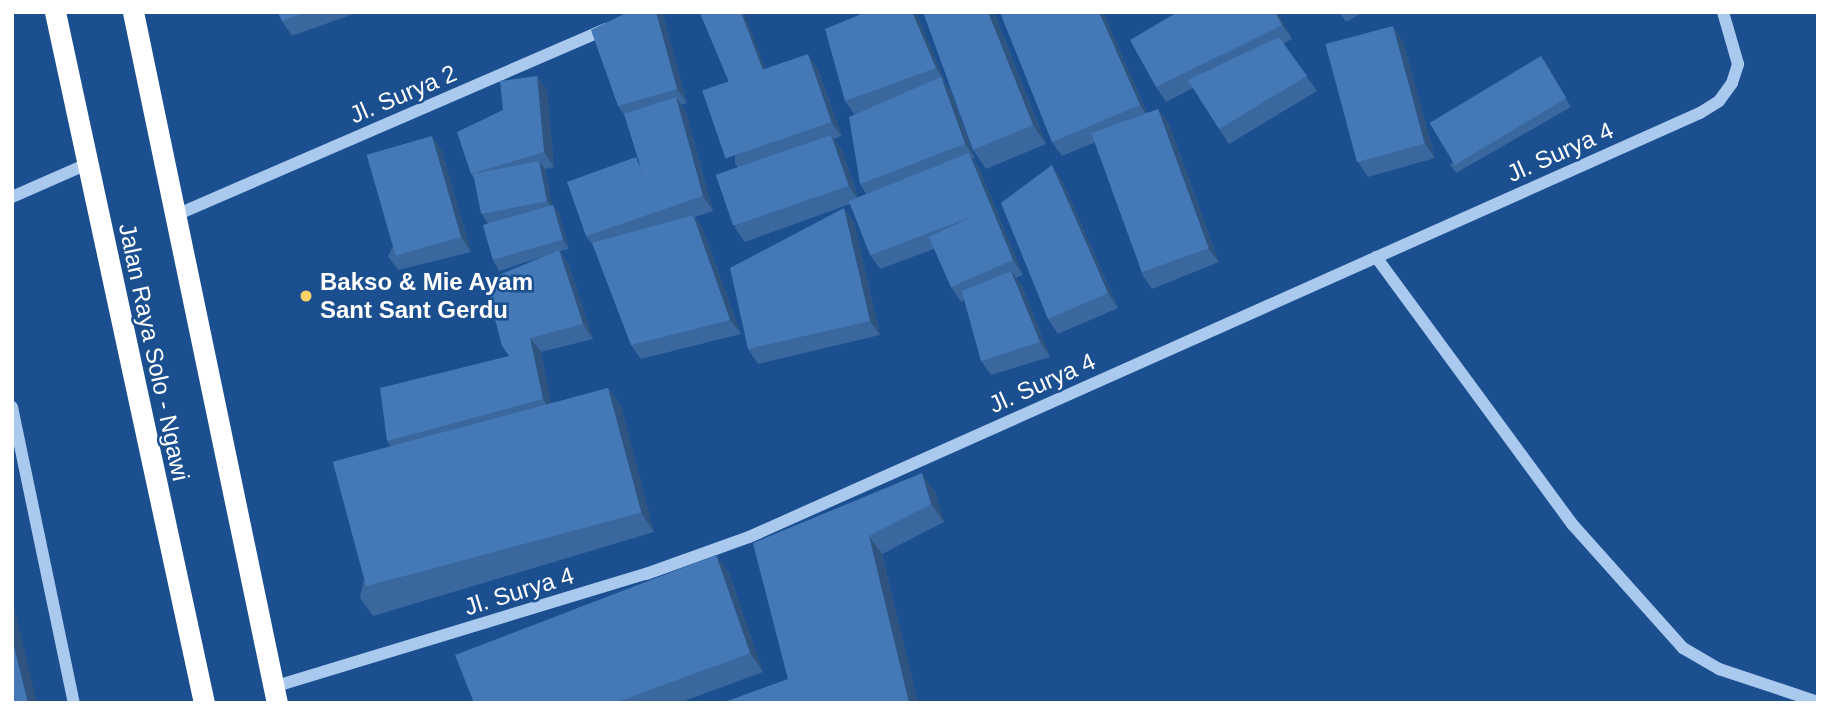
<!DOCTYPE html>
<style>
body{margin:0}
#map{position:relative;width:1830px;height:715px;overflow:hidden;background:#1b4f8f;font-family:Arial,sans-serif}
div>[style]{position:absolute}
[style*='--x']{left:calc(var(--x)*1px);top:calc(var(--y)*1px);width:calc(var(--w)*1px);rotate:calc(var(--a)*1deg)}
.minor>*{height:12px;margin:-6px;padding:0 6px;transform-origin:6px;border-radius:6px;background:#a9c9ee}
.highway>*{height:21px;margin:-10.5px;padding:0 10.5px;transform-origin:10.5px;border-radius:10.5px;background:#fff}
.wall>*{inset:0;background:#3a679d}
.shaded-wall>*{inset:0;background:#305480}
.building>*{inset:0;background:#4478b7;transform-origin:0 0}
.dots>*{width:19px;height:19px;translate:-50% -50%;box-sizing:border-box;border:4px solid #1b4f8f;border-radius:50%}
span{translate:-50% -50%;white-space:nowrap;text-align:center;line-height:1.15;-webkit-text-stroke:5px #1b4f8f;paint-order:stroke}
.street-label{font-size:24px;color:#fff}
.poi-label{font-size:24px;color:#fff;font-weight:700}
.left{translate:0 -50%;text-align:left}
.frame{position:absolute;inset:0;border:14px solid #fff;pointer-events:none}
</style>
<div id="map">
<div class="minor">
<div style="--x:12;--y:197;--w:82;--a:-23.7"></div>
<div style="--x:176;--y:215;--w:469;--a:-23.4"></div>
<div style="--x:1376;--y:257;--w:333;--a:53.7"></div>
<div style="--x:1573;--y:525;--w:165;--a:48.2"></div>
<div style="--x:1683;--y:648;--w:42;--a:30.3"></div>
<div style="--x:1719;--y:669;--w:104;--a:18.4"></div>
<div style="--x:12;--y:407;--w:302;--a:78.2"></div>
<div style="--x:273;--y:687;--w:390;--a:-16.9"></div>
<div style="--x:646;--y:574;--w:109;--a:-19.8"></div>
<div style="--x:749;--y:537;--w:1041;--a:-24.03"></div>
<div style="--x:1700;--y:113;--w:22;--a:-32"></div>
<div style="--x:1719;--y:101;--w:22;--a:-54"></div>
<div style="--x:1732;--y:83;--w:20;--a:-72"></div>
<div style="--x:1738;--y:64;--w:54;--a:-106.1"></div>
</div>
<div class="highway">
<div style="--x:55;--y:12;--w:707;--a:77.83"></div>
<div style="--x:133;--y:12;--w:706;--a:78.23"></div>
</div>
<div class="wall">
<div style="clip-path:polygon(278px 12px,359px 12px,292px 36px,282px 21px)"></div>
<div style="clip-path:polygon(628px 12px,661px 12px,663px 15px,687px 103px,681px 105px,686px 112px,713px 211px,695px 217px,703px 230px,741px 334px,641px 359px,631px 345px,594px 247px,586px 236px,640px 163px,625px 116px,618px 106px)"></div>
<div style="clip-path:polygon(916px 12px,945px 83px,951px 92px,975px 158px,973px 159px,979px 168px,1023px 275px,1016px 278px,1022px 286px,1050px 357px,991px 375px,981px 361px,964px 300px,961px 302px,951px 287px,934px 249px,880px 269px,870px 255px,850px 204px,745px 242px,735px 228px,738px 168px,735px 163px,734px 88px,729px 82px,700px 13px,767px 73px,818px 69px,842px 136px,834px 139px,842px 150px,858px 197px,866px 194px,860px 184px,855px 115px,845px 101px)"></div>
<div style="clip-path:polygon(994px 12px,1046px 144px,986px 169px,973px 150px)"></div>
<div style="clip-path:polygon(1000px 12px,1103px 12px,1148px 115px,1158px 109px,1169px 124px,1219px 262px,1152px 289px,1142px 274px,1101px 140px,1062px 156px,1052px 142px)"></div>
<div style="clip-path:polygon(1176px 12px,1277px 12px,1292px 39px,1283px 44px,1317px 91px,1229px 144px,1193px 88px,1166px 102px,1156px 87px)"></div>
<div style="clip-path:polygon(1339px 12px,1364px 12px,1346px 22px)"></div>
<div style="clip-path:polygon(1403px 41px,1435px 158px,1368px 177px,1358px 162px)"></div>
<div style="clip-path:polygon(1541px 56px,1571px 107px,1456px 173px,1450px 165px)"></div>
<div style="clip-path:polygon(537px 76px,547px 90px,554px 167px,545px 169px,552px 205px,559px 213px,569px 249px,560px 251px,569px 265px,593px 339px,541px 352px,551px 404px,608px 388px,621px 406px,654px 532px,373px 616px,360px 598px,392px 448px,387px 441px,509px 356px,545px 256px,499px 271px,494px 262px,487px 222px,483px 216px,475px 180px,471px 174px,503px 110px)"></div>
<div style="clip-path:polygon(442px 151px,471px 252px,398px 270px,388px 256px)"></div>
<div style="clip-path:polygon(1062px 180px,1118px 308px,1058px 334px,1048px 319px)"></div>
<div style="clip-path:polygon(854px 222px,880px 335px,758px 364px,748px 349px)"></div>
<div style="clip-path:polygon(935px 492px,944px 522px,882px 554px,918px 703px,722px 703px,788px 679px,753px 543px)"></div>
<div style="clip-path:polygon(716px 555px,729px 573px,763px 672px,679px 703px,474px 703px)"></div>
</div>
<div class="shaded-wall">
<div style="clip-path:polygon(656px 12px,661px 12px,663px 15px,687px 103px,677px 89px)"></div>
<div style="clip-path:polygon(741px 12px,744px 12px,770px 81px,764px 73px)"></div>
<div style="clip-path:polygon(912px 12px,916px 12px,946px 83px,936px 68px)"></div>
<div style="clip-path:polygon(988px 12px,994px 12px,1046px 144px,1033px 125px)"></div>
<div style="clip-path:polygon(1099px 12px,1103px 12px,1150px 120px,1140px 105px)"></div>
<div style="clip-path:polygon(1275px 12px,1277px 12px,1292px 39px,1282px 25px)"></div>
<div style="clip-path:polygon(1393px 26px,1403px 41px,1435px 158px,1425px 144px)"></div>
<div style="clip-path:polygon(808px 54px,818px 69px,842px 136px,831px 122px)"></div>
<div style="clip-path:polygon(1541px 56px,1547px 64px,1571px 107px,1566px 98px)"></div>
<div style="clip-path:polygon(537px 76px,547px 90px,554px 167px,544px 152px)"></div>
<div style="clip-path:polygon(941px 77px,951px 92px,975px 158px,965px 144px)"></div>
<div style="clip-path:polygon(676px 97px,686px 112px,713px 211px,703px 196px)"></div>
<div style="clip-path:polygon(1158px 109px,1169px 124px,1219px 262px,1208px 248px)"></div>
<div style="clip-path:polygon(831px 135px,842px 150px,859px 201px,849px 186px)"></div>
<div style="clip-path:polygon(432px 136px,442px 151px,471px 252px,461px 237px)"></div>
<div style="clip-path:polygon(969px 153px,979px 168px,1023px 275px,1013px 260px)"></div>
<div style="clip-path:polygon(539px 161px,545px 169px,553px 209px,547px 201px)"></div>
<div style="clip-path:polygon(1052px 165px,1062px 180px,1118px 308px,1108px 293px)"></div>
<div style="clip-path:polygon(553px 205px,559px 213px,569px 249px,563px 240px)"></div>
<div style="clip-path:polygon(844px 208px,854px 222px,880px 335px,870px 321px)"></div>
<div style="clip-path:polygon(693px 215px,703px 230px,741px 334px,730px 320px)"></div>
<div style="clip-path:polygon(559px 250px,569px 265px,593px 339px,583px 324px)"></div>
<div style="clip-path:polygon(1011px 271px,1022px 286px,1050px 357px,1040px 342px)"></div>
<div style="clip-path:polygon(530px 338px,541px 352px,553px 414px,543px 399px)"></div>
<div style="clip-path:polygon(608px 388px,621px 406px,654px 532px,641px 513px)"></div>
<div style="clip-path:polygon(922px 473px,935px 492px,944px 522px,931px 504px)"></div>
<div style="clip-path:polygon(869px 536px,882px 554px,918px 703px,909px 703px)"></div>
<div style="clip-path:polygon(716px 555px,729px 573px,763px 672px,750px 653px)"></div>
<div style="clip-path:polygon(12px 598px,37px 703px,28px 703px,12px 638px)"></div>
</div>
<div class="building">
<div style="clip-path:polygon(278px 12px,307px 12px,282px 21px)"></div>
<div style="clip-path:polygon(628px 12px,656px 12px,677px 89px,618px 106px,591px 30px)"></div>
<div style="clip-path:polygon(700px 12px,741px 12px,764px 73px,729px 82px,700px 13px)"></div>
<div style="clip-path:polygon(866px 12px,912px 12px,936px 68px,845px 101px,825px 29px)"></div>
<div style="clip-path:polygon(923px 12px,988px 12px,1033px 125px,973px 150px)"></div>
<div style="clip-path:polygon(1000px 12px,1099px 12px,1140px 105px,1052px 142px)"></div>
<div style="clip-path:polygon(1176px 12px,1275px 12px,1282px 25px,1156px 87px,1130px 40px,1176px 13px)"></div>
<div style="left:1393px;top:26px;width:122px;height:70px;rotate:75deg"></div>
<div style="clip-path:polygon(1279px 37px,1307px 76px,1219px 129px,1188px 80px)"></div>
<div style="left:808px;top:54px;width:72px;height:112px;rotate:71deg"></div>
<div style="left:1541px;top:56px;width:49px;height:130px;rotate:59deg"></div>
<div style="clip-path:polygon(537px 76px,544px 152px,471px 174px,457px 132px,503px 110px,500px 81px)"></div>
<div style="clip-path:polygon(941px 77px,965px 144px,860px 184px,849px 117px)"></div>
<div style="clip-path:polygon(676px 97px,703px 196px,586px 236px,567px 182px,636px 157px,644px 178px,624px 114px)"></div>
<div style="left:1158px;top:109px;width:148px;height:71px;rotate:70deg"></div>
<div style="left:831px;top:135px;width:54px;height:122px;rotate:71deg"></div>
<div style="left:432px;top:136px;width:105px;height:68px;rotate:74deg"></div>
<div style="clip-path:polygon(969px 153px,1013px 260px,951px 287px,929px 237px,971px 217px,870px 255px,849px 201px)"></div>
<div style="left:539px;top:161px;width:41px;height:67px;rotate:79deg"></div>
<div style="clip-path:polygon(1052px 165px,1108px 293px,1048px 319px,1001px 203px)"></div>
<div style="left:553px;top:205px;width:36px;height:73px;rotate:74deg"></div>
<div style="clip-path:polygon(844px 208px,870px 321px,748px 349px,730px 268px)"></div>
<div style="clip-path:polygon(693px 215px,730px 320px,631px 345px,592px 243px)"></div>
<div style="clip-path:polygon(559px 250px,583px 324px,530px 338px,543px 399px,387px 441px,380px 388px,509px 356px,502px 346px,485px 281px)"></div>
<div style="clip-path:polygon(1011px 271px,1040px 342px,981px 361px,962px 291px)"></div>
<div style="left:608px;top:388px;width:129px;height:285px;rotate:75deg"></div>
<div style="clip-path:polygon(922px 473px,931px 504px,869px 536px,909px 703px,722px 703px,788px 679px,753px 543px)"></div>
<div style="clip-path:polygon(716px 555px,750px 653px,615px 703px,474px 703px,455px 655px)"></div>
<div style="clip-path:polygon(12px 638px,28px 703px,12px 703px)"></div>
</div>
<div class="dots">
<div style="left:306px;top:296px;background:#ffd166"></div>
</div>
<div class="street-label">
<span style="left:403px;top:94px;rotate:-23deg">Jl. Surya 2</span>
<span style="left:1560px;top:152px;rotate:-24deg">Jl. Surya 4</span>
<span style="left:154px;top:352px;rotate:78deg">Jalan Raya Solo - Ngawi</span>
<span style="left:1042px;top:383px;rotate:-24deg">Jl. Surya 4</span>
<span style="left:519px;top:591px;rotate:-17deg">Jl. Surya 4</span>
</div>
<div class="poi-label">
<span class="left" style="left:320px;top:296px">Bakso &amp; Mie Ayam<br>Sant Sant Gerdu</span>
</div>
<div class="frame"></div>
</div>
